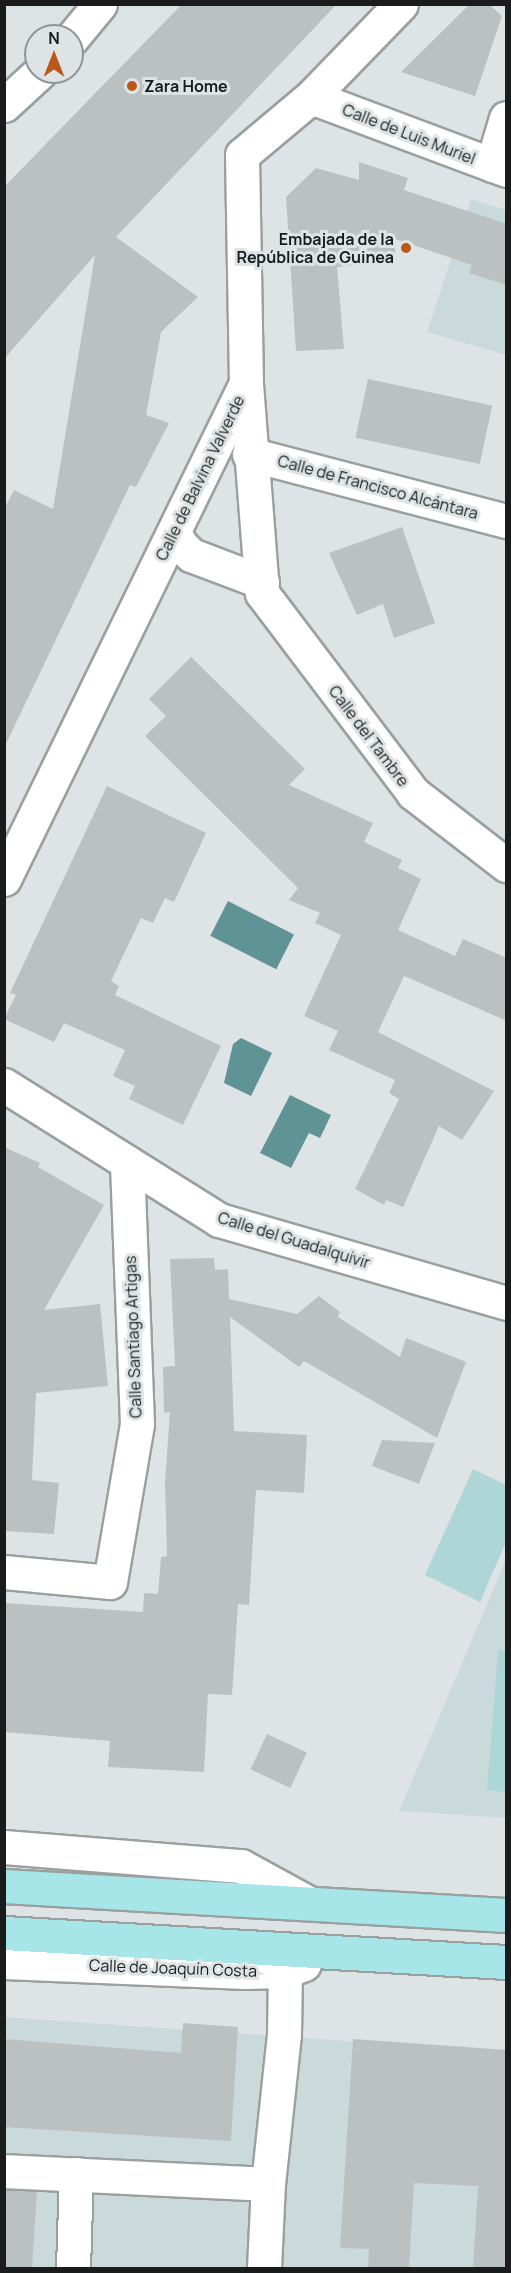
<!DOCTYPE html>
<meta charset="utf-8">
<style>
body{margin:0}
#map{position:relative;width:511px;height:2273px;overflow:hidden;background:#dee4e5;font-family:Manrope,sans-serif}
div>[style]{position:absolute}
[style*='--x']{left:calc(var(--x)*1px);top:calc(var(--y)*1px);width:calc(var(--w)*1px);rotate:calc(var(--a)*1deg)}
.built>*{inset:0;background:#cadada;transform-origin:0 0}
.green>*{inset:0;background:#aed6d7}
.water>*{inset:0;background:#609395;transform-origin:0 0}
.building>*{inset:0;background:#bbc1c1;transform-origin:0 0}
.roads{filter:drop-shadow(2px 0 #9aa0a0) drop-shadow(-2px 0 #9aa0a0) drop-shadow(0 2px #9aa0a0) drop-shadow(0 -2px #9aa0a0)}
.minor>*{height:33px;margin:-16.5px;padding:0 16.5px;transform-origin:16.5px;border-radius:16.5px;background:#fff}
.major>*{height:33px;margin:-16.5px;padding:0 16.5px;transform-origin:16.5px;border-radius:16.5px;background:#a6e6e8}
.dots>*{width:16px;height:16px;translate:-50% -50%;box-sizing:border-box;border:3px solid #dee4e5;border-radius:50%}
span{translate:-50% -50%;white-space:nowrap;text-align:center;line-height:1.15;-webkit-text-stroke:6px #dee4e5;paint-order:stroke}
.poi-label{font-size:16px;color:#1a1c1c;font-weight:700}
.left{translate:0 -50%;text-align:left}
.right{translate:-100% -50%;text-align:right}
.street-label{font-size:16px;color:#1a1c1c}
.frame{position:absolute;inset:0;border:6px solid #1a1c1c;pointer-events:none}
.north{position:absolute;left:24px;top:24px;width:60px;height:60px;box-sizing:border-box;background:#dee4e5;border:2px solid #909495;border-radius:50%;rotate:0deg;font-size:16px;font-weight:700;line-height:24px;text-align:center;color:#1a1c1c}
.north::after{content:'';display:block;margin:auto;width:21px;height:27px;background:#b95818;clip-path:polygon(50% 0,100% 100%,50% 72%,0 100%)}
</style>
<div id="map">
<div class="built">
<div style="clip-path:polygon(471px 199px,506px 210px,506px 355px,427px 332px)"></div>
<div style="clip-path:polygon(506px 1560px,506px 1818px,399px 1811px)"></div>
<div style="left:4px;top:2017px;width:503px;height:251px;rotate:4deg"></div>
</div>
<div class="green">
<div style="clip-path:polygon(473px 1469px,506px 1485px,506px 1542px,480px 1602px,425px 1575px)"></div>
<div style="clip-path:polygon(498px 1650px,506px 1651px,506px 1792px,487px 1790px)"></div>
</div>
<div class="water">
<div style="left:228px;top:901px;width:74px;height:39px;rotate:27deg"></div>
<div style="clip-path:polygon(241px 1038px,272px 1053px,251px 1096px,224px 1083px,233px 1044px)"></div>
<div style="clip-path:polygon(290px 1095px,331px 1115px,320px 1138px,309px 1133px,291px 1168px,260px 1153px)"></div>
</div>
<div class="building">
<div style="clip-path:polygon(182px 4px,337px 4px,116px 237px,198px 297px,161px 332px,146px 415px,169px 423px,136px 487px,130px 485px,4px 748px,4px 509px,14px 490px,53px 509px,95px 255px,4px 359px,4px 187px)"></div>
<div style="clip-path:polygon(470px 4px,489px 4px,502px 16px,475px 96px,401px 72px)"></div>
<div style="clip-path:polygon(359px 162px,408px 178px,404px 190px,507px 224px,507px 285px,469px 273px,472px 265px,395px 239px,395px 261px,337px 267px,344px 349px,296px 351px,286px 197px,316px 168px,359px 180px)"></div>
<div style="left:368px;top:379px;width:127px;height:60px;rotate:12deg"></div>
<div style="clip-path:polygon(402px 527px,435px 623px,394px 638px,383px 604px,357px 615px,329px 553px)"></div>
<div style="clip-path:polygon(191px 657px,305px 769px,289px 785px,373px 823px,364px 842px,402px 860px,398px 868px,421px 879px,398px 930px,455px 956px,463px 939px,507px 958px,507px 1021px,404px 976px,378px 1032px,494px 1091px,462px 1140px,439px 1126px,403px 1207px,386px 1200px,384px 1205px,355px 1189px,399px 1099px,389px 1093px,395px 1080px,329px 1050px,338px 1031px,304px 1016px,341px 935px,315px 923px,320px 913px,289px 900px,298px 888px,145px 736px,166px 716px,149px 699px)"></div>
<div style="clip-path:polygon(107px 786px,206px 833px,174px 902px,165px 898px,153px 923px,141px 918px,111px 981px,119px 986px,115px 995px,221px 1046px,183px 1125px,129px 1099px,135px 1086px,113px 1076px,125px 1050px,64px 1023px,54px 1042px,4px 1019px,16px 995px,10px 993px)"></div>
<div style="clip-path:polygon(4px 1147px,40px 1163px,38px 1167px,104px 1205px,44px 1310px,100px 1304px,108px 1386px,36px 1393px,32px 1480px,59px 1483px,54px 1534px,4px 1531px)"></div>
<div style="clip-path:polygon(214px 1258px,215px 1270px,228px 1269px,229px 1299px,297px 1314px,319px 1296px,340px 1312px,338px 1317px,400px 1357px,406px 1338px,466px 1362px,437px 1438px,304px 1361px,299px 1367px,230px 1317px,234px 1431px,307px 1435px,304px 1493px,256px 1490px,249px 1605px,238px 1604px,232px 1695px,208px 1694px,204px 1772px,108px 1767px,110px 1741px,4px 1732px,4px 1603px,143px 1612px,144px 1593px,158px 1594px,161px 1557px,167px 1556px,165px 1482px,170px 1412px,164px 1413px,163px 1367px,175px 1366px,170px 1259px)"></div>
<div style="clip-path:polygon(382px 1440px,435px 1443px,419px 1484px,372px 1466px)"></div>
<div style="left:267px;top:1734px;width:44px;height:39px;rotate:25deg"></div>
<div style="clip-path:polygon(183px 2023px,238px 2027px,231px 2141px,4px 2127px,4px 2039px,181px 2053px)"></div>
<div style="clip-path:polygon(353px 2039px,507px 2050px,507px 2268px,473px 2268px,478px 2186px,414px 2183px,409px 2268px,368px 2268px,369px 2249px,340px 2248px)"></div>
<div style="clip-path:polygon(4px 2190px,37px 2191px,32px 2268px,4px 2268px)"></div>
</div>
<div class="roads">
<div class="minor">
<div style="--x:401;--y:4;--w:129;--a:134.1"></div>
<div style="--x:311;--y:97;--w:90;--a:140"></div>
<div style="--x:242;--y:155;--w:229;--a:89"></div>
<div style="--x:246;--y:384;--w:210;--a:85.6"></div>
<div style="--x:262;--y:593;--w:251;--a:52.9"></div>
<div style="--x:413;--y:793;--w:118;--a:37.7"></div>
<div style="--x:72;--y:38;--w:44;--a:-50.5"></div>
<div style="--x:311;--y:97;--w:208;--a:20.5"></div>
<div style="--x:4;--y:105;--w:49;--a:-42.5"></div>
<div style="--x:492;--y:165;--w:49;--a:-73.4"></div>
<div style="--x:249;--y:454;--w:266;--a:14.6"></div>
<div style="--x:174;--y:532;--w:13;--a:63"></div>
<div style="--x:180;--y:544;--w:16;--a:45"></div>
<div style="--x:191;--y:555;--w:76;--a:20.8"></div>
<div style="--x:4;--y:879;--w:550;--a:-63.99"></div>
<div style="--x:4;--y:1085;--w:254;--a:32.1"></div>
<div style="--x:219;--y:1220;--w:299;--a:16.1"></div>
<div style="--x:4;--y:1572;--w:106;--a:5.4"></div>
<div style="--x:110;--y:1582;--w:160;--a:-80.3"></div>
<div style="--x:137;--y:1424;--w:262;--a:-92.2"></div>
<div style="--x:4;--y:1847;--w:238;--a:4.6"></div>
<div style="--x:241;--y:1866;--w:75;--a:28.6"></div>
<div style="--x:4;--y:1962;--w:241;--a:2.4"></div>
<div style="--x:245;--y:1972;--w:40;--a:-1.4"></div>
<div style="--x:285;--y:1971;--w:20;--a:-20"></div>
<div style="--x:4;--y:2171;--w:264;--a:2.8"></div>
<div style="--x:268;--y:2184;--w:150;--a:-83.9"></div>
<div style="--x:284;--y:2035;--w:64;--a:-89.1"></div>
<div style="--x:73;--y:2268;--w:94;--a:-88.2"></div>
<div style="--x:264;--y:2268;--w:84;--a:-87.3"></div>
</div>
<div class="major">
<div style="--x:4;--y:1886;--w:503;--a:3.31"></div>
<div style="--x:4;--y:1933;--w:503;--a:3.31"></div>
</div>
</div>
<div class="dots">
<div style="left:132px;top:86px;background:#b95818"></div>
<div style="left:406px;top:248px;background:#b95818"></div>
</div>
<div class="poi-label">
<span class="left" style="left:144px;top:86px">Zara Home</span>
<span class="right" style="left:394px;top:248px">Embajada de la<br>República de Guinea</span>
</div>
<div class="street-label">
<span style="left:409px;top:134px;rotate:21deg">Calle de Luis Muriel</span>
<span style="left:200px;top:478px;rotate:-64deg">Calle de Balvina Valverde</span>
<span style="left:378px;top:487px;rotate:15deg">Calle de Francisco Alcántara</span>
<span style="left:369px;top:736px;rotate:53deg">Calle del Tambre</span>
<span style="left:294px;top:1240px;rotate:17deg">Calle del Guadalquivir</span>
<span style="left:133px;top:1337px;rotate:-92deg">Calle Santiago Artigas</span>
<span style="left:173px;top:1968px;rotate:2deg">Calle de Joaquín Costa</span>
</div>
<div class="frame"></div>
<div class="north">N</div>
</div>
